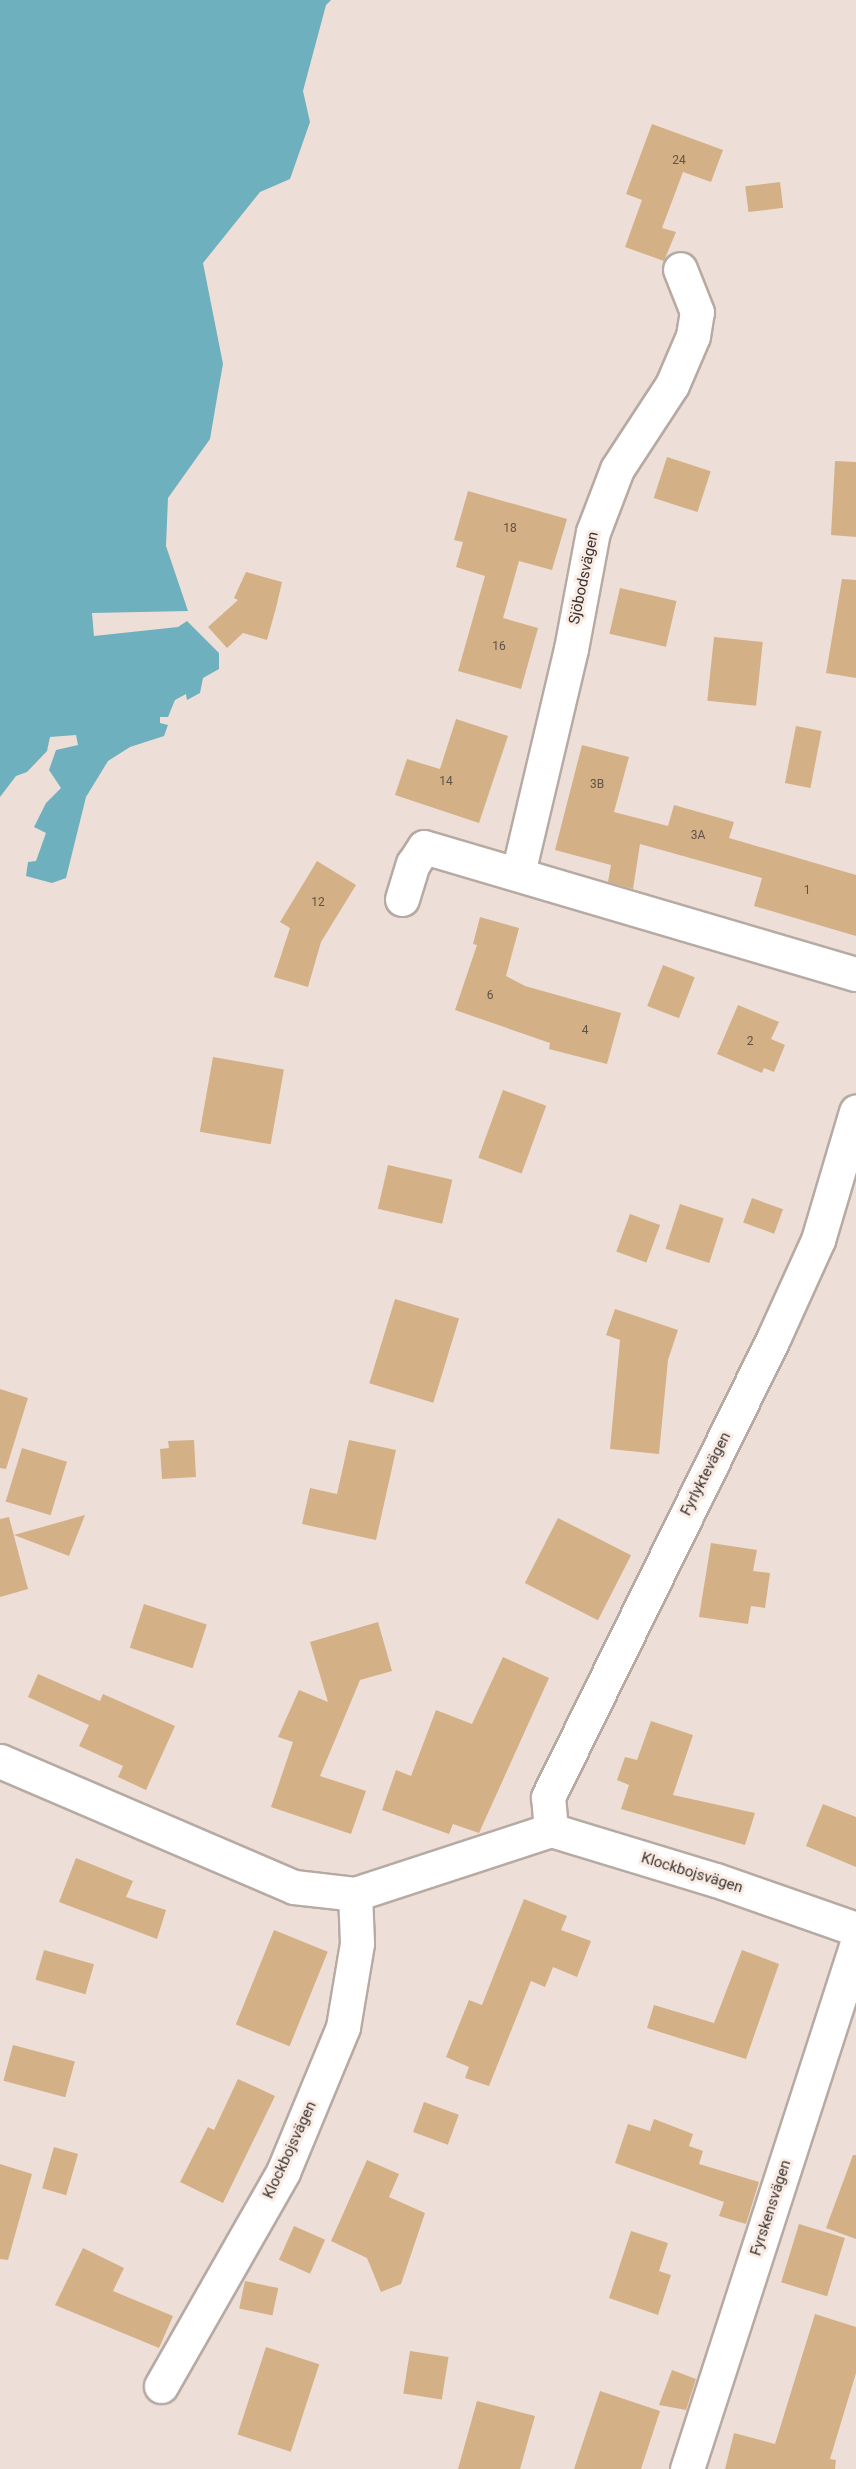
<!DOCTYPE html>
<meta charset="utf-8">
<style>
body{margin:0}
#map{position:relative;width:856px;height:2469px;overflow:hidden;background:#eddfd7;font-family:Roboto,sans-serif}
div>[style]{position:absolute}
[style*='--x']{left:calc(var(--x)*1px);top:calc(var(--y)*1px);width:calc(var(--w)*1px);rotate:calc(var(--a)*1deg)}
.water>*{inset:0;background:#6eb0be}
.building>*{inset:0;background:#d4b086;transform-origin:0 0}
.roads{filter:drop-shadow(2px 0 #b7aaa3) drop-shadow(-2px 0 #b7aaa3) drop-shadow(0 2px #b7aaa3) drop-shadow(0 -2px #b7aaa3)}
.minor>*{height:33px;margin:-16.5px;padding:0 16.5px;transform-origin:16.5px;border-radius:16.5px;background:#fff}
span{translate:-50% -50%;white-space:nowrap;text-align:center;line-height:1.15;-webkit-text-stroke:6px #faece4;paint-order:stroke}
.number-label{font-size:12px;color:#605246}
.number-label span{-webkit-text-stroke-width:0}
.street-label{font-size:15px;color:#393330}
</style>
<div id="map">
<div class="water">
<div style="clip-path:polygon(0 0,331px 0,326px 5px,303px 91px,310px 122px,290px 179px,260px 192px,203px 263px,223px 364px,218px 392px,210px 439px,168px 498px,166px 546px,188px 611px,92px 613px,94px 636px,178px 627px,187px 621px,219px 653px,219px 669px,203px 678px,200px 693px,187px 700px,186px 694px,175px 700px,168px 717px,160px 717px,160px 723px,168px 725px,164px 736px,130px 747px,108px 761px,86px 797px,66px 878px,52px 883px,26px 876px,28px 862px,36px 861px,46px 833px,34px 827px,46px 803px,61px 788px,49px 770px,56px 750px,78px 745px,76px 735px,50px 737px,47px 751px,27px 772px,16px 776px,0 797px)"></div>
</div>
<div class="building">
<div style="clip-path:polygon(652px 124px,723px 150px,711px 182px,683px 172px,662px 228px,676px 232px,664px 261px,625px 247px,642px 200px,626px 194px)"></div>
<div style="left:780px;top:182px;width:26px;height:35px;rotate:83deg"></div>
<div style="left:667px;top:457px;width:46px;height:43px;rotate:18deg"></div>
<div style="clip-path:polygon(835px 461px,856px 462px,856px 537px,831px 535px)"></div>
<div style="clip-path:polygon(468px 491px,567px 519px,552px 570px,519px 561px,503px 618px,538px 628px,521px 689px,458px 671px,485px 576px,456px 567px,463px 542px,454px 540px)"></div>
<div style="clip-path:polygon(246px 572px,282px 582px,276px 608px,267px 640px,243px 633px,227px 648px,208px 627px,238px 600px,234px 598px)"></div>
<div style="clip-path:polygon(842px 579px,856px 580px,856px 678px,826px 673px)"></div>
<div style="left:620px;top:588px;width:58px;height:47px;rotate:13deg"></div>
<div style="left:714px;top:637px;width:49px;height:64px;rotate:6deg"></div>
<div style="clip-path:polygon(456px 719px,508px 736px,479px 823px,395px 795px,407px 759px,440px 769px)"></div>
<div style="left:796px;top:726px;width:26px;height:58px;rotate:11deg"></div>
<div style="clip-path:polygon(582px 745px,629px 757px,614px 812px,668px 826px,674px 805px,734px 822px,729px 838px,856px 875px,856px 936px,754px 906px,762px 878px,640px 844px,633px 889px,608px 882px,611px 865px,555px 850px)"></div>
<div style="clip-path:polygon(317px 861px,356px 885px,321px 942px,308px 987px,274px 977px,290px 928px,280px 922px)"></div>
<div style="clip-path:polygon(480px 917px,519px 928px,506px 976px,525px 986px,621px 1013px,607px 1064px,549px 1049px,550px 1043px,455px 1010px,477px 945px,473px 944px)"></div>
<div style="left:663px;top:965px;width:34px;height:44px;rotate:21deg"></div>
<div style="clip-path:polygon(738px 1005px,779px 1022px,771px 1039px,785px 1045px,774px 1072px,764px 1068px,762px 1073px,717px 1054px)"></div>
<div style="left:213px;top:1057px;width:72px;height:76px;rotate:10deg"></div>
<div style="left:503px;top:1090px;width:46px;height:72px;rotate:20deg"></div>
<div style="left:388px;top:1165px;width:66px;height:45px;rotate:13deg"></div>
<div style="left:752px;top:1198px;width:33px;height:26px;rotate:20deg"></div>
<div style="left:680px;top:1204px;width:46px;height:47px;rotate:18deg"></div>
<div style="left:630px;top:1214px;width:32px;height:40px;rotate:20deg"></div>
<div style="left:395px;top:1299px;width:67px;height:88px;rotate:17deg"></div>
<div style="clip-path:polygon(615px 1309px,678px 1330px,668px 1360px,659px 1454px,610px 1449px,620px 1340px,606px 1335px)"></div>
<div style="clip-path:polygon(0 1389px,28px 1398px,6px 1469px,0 1468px)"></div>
<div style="clip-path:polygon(194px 1440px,196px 1477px,162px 1479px,160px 1449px,169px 1448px,168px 1441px)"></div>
<div style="clip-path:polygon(349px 1440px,396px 1450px,376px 1540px,302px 1524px,310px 1488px,337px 1494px)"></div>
<div style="left:22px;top:1448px;width:47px;height:56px;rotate:17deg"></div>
<div style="clip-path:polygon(85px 1515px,69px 1556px,14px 1535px)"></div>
<div style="clip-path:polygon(9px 1517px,28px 1589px,0 1597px,0 1519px)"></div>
<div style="left:558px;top:1518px;width:82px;height:73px;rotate:27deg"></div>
<div style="clip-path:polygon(711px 1543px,757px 1550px,753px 1571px,770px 1573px,765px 1608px,751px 1606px,748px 1624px,699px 1617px)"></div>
<div style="left:144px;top:1604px;width:66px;height:46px;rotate:18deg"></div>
<div style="clip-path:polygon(378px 1622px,392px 1671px,360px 1680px,320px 1776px,366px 1791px,351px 1834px,271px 1807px,293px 1742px,278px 1737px,299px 1690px,328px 1702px,310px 1642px)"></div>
<div style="clip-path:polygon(503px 1657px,549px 1678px,479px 1833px,453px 1824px,449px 1834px,382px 1810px,396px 1770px,411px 1776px,436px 1710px,472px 1724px)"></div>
<div style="clip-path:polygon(38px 1674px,100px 1701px,103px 1694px,175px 1726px,146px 1790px,118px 1777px,123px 1766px,79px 1746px,89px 1725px,28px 1697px)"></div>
<div style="clip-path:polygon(651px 1721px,693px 1735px,673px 1795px,755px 1813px,745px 1845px,621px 1809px,629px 1785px,617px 1780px,625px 1757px,637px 1760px)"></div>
<div style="clip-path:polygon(823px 1804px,856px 1817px,856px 1867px,806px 1846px)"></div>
<div style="clip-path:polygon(76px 1858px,133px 1881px,126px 1897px,166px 1910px,157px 1939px,59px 1902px)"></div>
<div style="clip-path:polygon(524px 1899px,567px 1916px,561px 1930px,591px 1941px,577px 1977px,553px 1967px,545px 1987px,531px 1981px,489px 2086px,465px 2078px,469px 2067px,446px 2057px,469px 2000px,482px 2005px)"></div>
<div style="left:274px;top:1930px;width:58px;height:102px;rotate:22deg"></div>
<div style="left:44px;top:1950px;width:52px;height:31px;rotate:16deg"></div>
<div style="clip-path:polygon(742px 1950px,779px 1964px,746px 2059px,647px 2028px,654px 2005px,714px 2023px)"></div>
<div style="left:13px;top:2045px;width:64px;height:37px;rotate:15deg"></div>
<div style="clip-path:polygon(238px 2079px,275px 2096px,223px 2203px,180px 2182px,208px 2127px,214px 2130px)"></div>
<div style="left:424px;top:2102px;width:37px;height:32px;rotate:20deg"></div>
<div style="clip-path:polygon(654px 2119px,693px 2134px,689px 2146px,703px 2151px,699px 2164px,759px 2182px,746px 2224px,719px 2216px,724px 2202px,615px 2163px,628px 2124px,650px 2131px)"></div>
<div style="left:54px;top:2147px;width:25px;height:43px;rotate:16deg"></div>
<div style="clip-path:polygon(853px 2155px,856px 2155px,856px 2239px,826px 2228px)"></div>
<div style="clip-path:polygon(367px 2160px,399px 2174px,389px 2197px,425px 2213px,401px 2284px,381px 2292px,367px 2258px,331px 2241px)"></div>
<div style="clip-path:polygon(0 2164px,32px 2174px,8px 2260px,0 2259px)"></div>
<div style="left:799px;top:2224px;width:48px;height:61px;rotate:17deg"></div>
<div style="left:294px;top:2226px;width:34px;height:37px;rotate:24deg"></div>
<div style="clip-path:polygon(631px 2231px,668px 2243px,659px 2271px,671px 2275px,658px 2315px,609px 2298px)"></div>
<div style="clip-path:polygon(83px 2248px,124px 2268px,113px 2291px,173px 2316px,159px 2348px,55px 2305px)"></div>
<div style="left:245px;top:2281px;width:34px;height:28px;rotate:12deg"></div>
<div style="clip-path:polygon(815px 2314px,856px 2327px,856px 2373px,830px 2459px,836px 2460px,835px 2469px,725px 2469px,734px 2433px,775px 2444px)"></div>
<div style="left:266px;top:2347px;width:56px;height:92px;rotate:18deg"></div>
<div style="left:410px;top:2351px;width:39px;height:43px;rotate:9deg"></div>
<div style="clip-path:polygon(672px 2370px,696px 2379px,686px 2410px,659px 2405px)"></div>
<div style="clip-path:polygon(600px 2391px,660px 2411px,641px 2469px,574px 2469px)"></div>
<div style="clip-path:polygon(477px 2401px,535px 2416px,520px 2469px,458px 2469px)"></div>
</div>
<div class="roads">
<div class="minor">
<div style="--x:518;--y:873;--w:230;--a:-76.7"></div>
<div style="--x:571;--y:649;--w:119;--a:-79.4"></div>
<div style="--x:593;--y:532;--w:67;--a:-69.1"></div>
<div style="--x:617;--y:469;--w:100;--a:-56.8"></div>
<div style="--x:672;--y:385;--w:53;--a:-66.8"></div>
<div style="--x:693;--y:336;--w:24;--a:-81"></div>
<div style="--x:697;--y:312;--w:46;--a:-111.6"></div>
<div style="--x:402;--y:899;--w:37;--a:-73"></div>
<div style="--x:413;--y:864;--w:20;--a:-57"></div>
<div style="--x:424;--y:847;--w:450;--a:16.4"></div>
<div style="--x:0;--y:1761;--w:320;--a:23.2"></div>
<div style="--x:294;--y:1887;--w:61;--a:6.5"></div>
<div style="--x:355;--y:1894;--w:206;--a:-18.1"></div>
<div style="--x:551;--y:1830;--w:172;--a:16.9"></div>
<div style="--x:716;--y:1880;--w:148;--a:19.3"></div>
<div style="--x:551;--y:1830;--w:33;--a:-95"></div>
<div style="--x:548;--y:1797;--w:513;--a:-63.83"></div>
<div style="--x:774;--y:1337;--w:107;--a:-65.6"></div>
<div style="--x:818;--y:1240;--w:134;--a:-73.5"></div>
<div style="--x:161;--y:2386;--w:246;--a:-60.3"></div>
<div style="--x:283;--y:2172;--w:157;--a:-67.5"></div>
<div style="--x:343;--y:2027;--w:85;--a:-80.5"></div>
<div style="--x:357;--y:1943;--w:49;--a:-92.3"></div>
<div style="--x:687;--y:2469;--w:550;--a:-72.09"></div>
</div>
</div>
<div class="number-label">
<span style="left:679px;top:161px">24</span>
<span style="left:510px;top:529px">18</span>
<span style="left:499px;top:647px">16</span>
<span style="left:446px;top:782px">14</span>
<span style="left:597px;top:785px">3B</span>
<span style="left:698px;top:836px">3A</span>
<span style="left:807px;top:891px">1</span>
<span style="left:318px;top:903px">12</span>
<span style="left:490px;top:996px">6</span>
<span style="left:585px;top:1031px">4</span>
<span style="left:750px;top:1042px">2</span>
</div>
<div class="street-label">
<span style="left:584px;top:578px;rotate:-78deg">Sjöbodsvägen</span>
<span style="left:706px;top:1474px;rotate:-63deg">Fyrlyktevägen</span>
<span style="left:692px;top:1873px;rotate:17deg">Klockbojsvägen</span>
<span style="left:290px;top:2150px;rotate:-65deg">Klockbojsvägen</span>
<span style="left:771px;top:2208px;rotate:-72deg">Fyrskensvägen</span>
</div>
</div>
